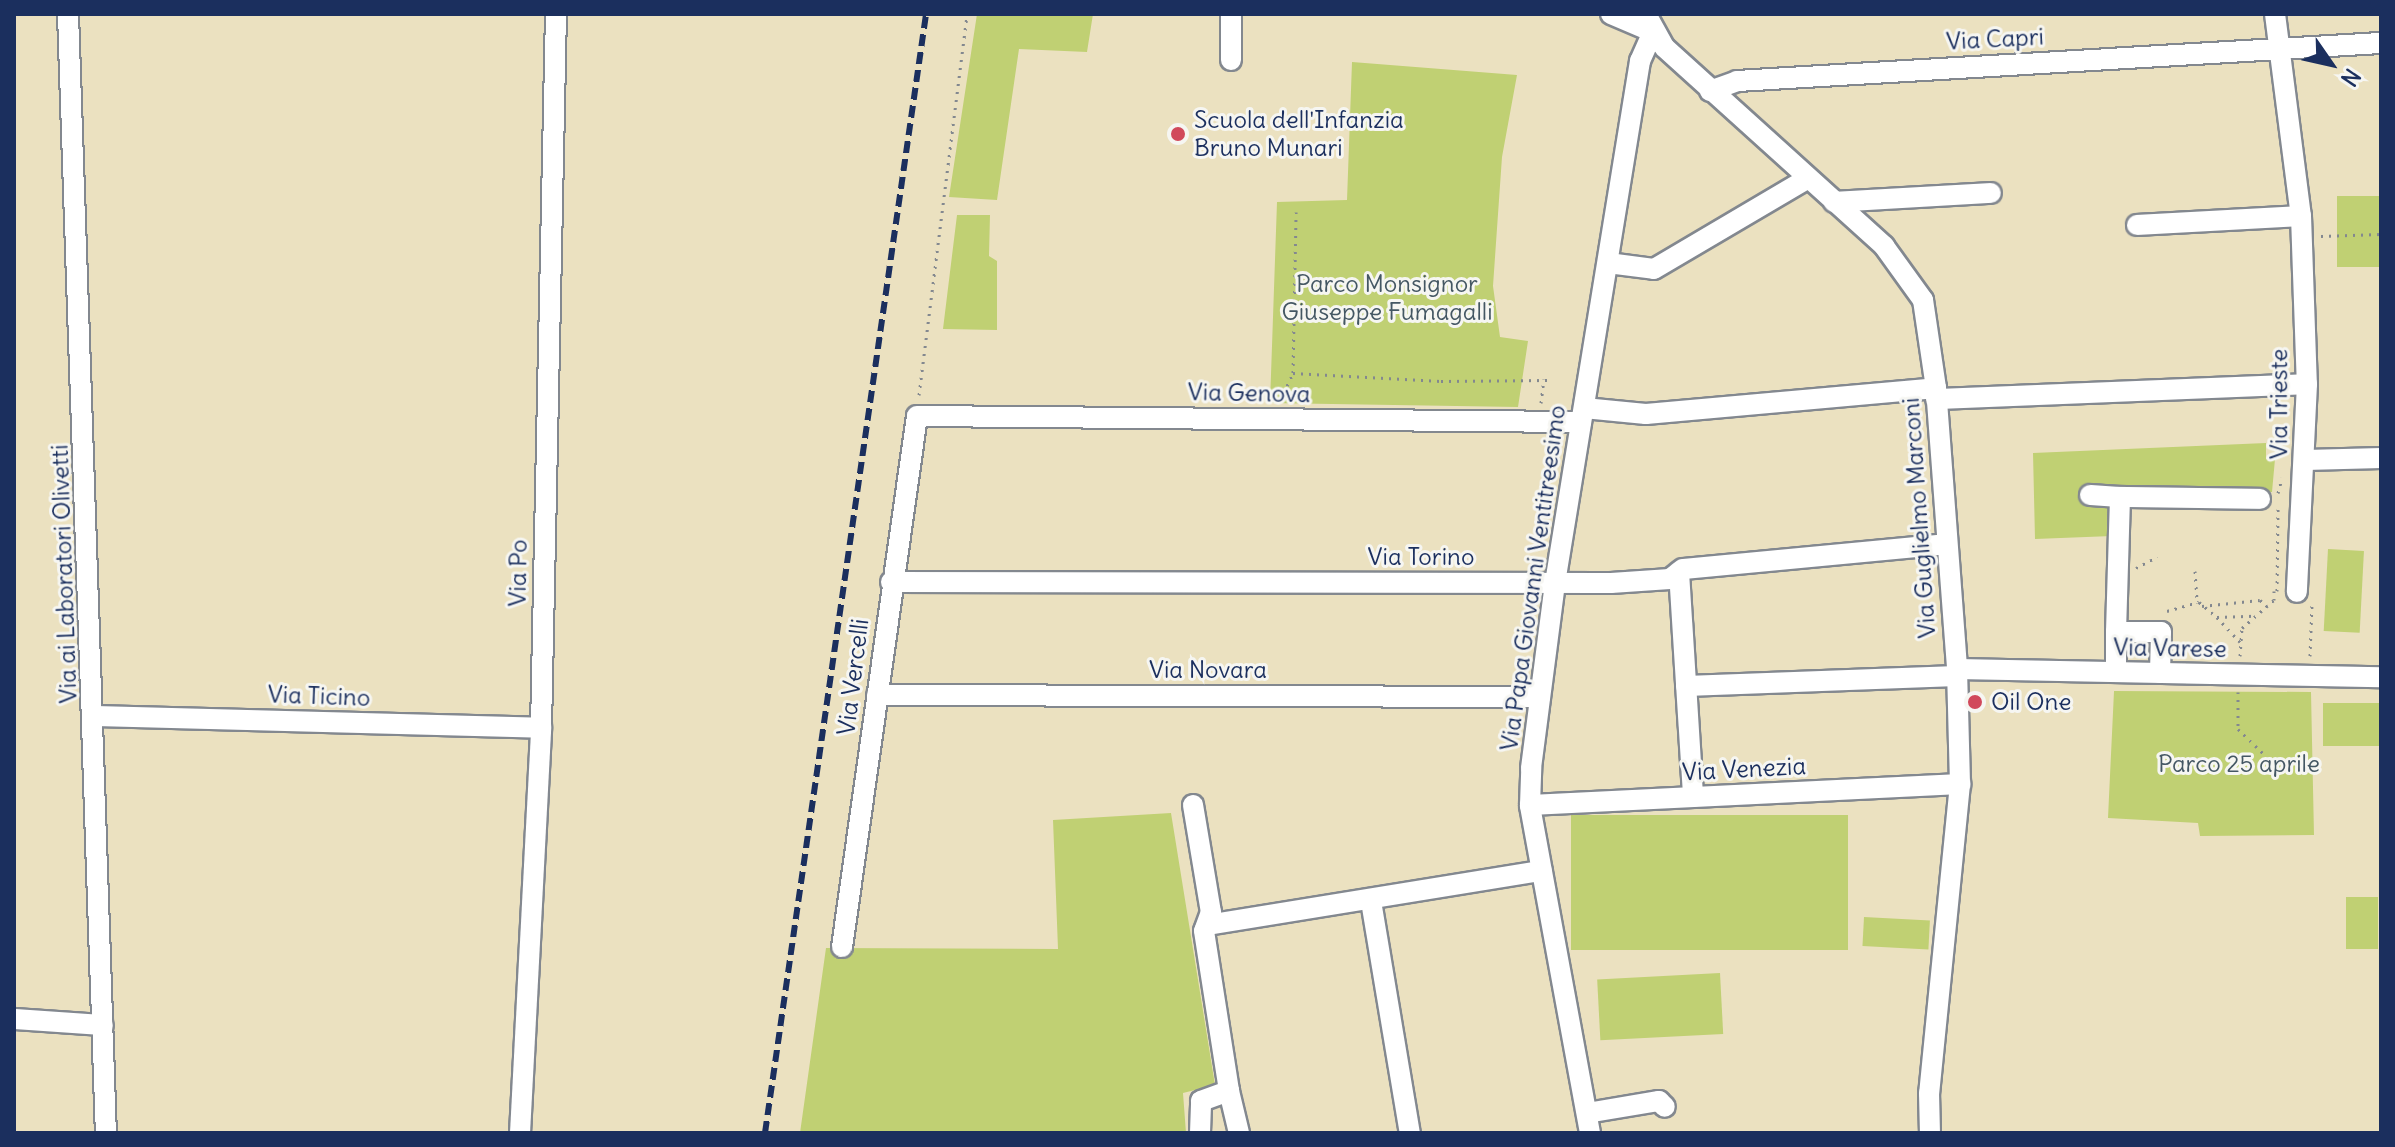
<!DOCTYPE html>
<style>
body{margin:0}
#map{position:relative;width:2395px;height:1147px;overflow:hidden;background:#ebe1c0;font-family:Delius,sans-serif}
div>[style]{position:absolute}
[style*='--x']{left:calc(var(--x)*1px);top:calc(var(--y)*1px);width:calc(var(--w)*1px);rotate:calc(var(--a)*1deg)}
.green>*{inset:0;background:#c0d073;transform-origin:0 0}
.path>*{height:3px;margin-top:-1.5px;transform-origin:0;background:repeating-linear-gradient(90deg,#83888f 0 2px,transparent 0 8px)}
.roads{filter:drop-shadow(2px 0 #83888f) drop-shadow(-2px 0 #83888f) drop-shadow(0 2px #83888f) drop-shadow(0 -2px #83888f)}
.minor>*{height:20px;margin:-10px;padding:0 10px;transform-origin:10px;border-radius:10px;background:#fff}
.rail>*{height:6px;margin-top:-3px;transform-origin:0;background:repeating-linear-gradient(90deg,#1b2f5e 0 12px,transparent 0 18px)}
.dots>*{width:22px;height:22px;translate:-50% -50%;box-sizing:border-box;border:4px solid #f6f6f2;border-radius:50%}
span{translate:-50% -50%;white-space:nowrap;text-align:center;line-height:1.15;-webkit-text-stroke:6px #f6f6f2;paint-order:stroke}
.street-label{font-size:24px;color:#1b2f5e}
.poi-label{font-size:24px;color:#1b2f5e}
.left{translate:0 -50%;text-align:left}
.park-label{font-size:24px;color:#445763}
.frame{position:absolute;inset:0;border:16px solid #1b2f5e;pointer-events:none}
.north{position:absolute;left:2291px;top:24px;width:80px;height:80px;-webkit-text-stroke:6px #f6f6f2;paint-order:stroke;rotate:124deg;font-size:22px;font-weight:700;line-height:32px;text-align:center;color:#1b2f5e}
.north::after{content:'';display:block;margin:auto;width:28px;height:36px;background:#1b2f5e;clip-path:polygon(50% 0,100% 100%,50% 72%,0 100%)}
</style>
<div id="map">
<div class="green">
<div style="clip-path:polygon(977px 14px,1093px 14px,1087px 52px,1019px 49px,997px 200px,949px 197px)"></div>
<div style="clip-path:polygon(1352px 62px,1517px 75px,1502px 157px,1493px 286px,1500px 337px,1528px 341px,1518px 407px,1270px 403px,1277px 202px,1347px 200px)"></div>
<div style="left:2381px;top:196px;width:71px;height:44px;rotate:90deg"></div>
<div style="clip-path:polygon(957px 215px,990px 215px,989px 256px,997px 261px,997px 330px,943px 329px)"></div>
<div style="clip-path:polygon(2266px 443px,2266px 459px,2275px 459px,2272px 492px,2085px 491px,2113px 503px,2112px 536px,2035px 539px,2033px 453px)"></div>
<div style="left:2328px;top:549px;width:36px;height:82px;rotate:3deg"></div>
<div style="clip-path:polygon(2114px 691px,2311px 692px,2314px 835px,2200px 836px,2198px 823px,2108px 818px)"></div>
<div style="left:2381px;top:703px;width:43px;height:58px;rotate:90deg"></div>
<div style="clip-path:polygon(1171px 813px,1215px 1085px,1183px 1093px,1186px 1133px,800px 1133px,826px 948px,1058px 949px,1053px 820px)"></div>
<div style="left:1848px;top:815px;width:135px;height:277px;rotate:90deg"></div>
<div style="left:2346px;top:897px;width:32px;height:52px"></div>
<div style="left:1864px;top:917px;width:66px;height:29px;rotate:3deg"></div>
<div style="left:1720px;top:973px;width:61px;height:123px;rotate:87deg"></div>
</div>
<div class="path">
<div style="--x:2321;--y:236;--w:60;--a:-1.9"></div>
<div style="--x:1293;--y:373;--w:161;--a:-88.9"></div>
<div style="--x:919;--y:395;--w:384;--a:-82.8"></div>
<div style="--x:1280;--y:400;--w:30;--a:-64"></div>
<div style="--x:1293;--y:373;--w:148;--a:3.1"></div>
<div style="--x:1441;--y:381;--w:107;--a:-0.5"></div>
<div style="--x:1541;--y:403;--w:24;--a:-83"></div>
<div style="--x:2278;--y:493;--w:16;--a:-75"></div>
<div style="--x:2136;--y:568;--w:24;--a:-28"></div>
<div style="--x:2195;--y:571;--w:32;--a:86"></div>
<div style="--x:2277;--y:591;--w:82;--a:-89.3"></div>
<div style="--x:2202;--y:606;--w:58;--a:-5.9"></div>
<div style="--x:2260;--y:600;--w:9;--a:41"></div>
<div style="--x:2167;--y:611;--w:33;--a:-16"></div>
<div style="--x:2199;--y:602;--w:23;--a:40"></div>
<div style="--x:2240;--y:642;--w:34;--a:-133"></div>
<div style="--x:2217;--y:617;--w:37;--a:-2"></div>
<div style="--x:2240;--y:656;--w:28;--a:-86"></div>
<div style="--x:2242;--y:628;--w:43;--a:-41.2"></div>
<div style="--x:2274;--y:600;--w:9;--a:-90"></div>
<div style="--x:2310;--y:656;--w:52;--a:-87.8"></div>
<div style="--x:2238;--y:692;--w:37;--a:90"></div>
<div style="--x:2238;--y:729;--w:39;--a:44"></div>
</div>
<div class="roads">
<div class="minor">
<div style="--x:68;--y:14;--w:1120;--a:88.06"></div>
<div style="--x:1611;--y:14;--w:46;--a:23.2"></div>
<div style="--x:1646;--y:14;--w:38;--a:61"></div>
<div style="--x:1664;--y:47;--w:297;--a:42.1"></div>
<div style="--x:1884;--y:246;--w:67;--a:54.2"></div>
<div style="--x:1923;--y:300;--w:89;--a:81.6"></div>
<div style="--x:1936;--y:388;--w:282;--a:85.7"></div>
<div style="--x:1957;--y:669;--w:115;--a:88.5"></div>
<div style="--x:1960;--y:784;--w:311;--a:95.7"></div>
<div style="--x:1929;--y:1093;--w:40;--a:88.6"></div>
<div style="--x:2275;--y:14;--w:204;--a:82.7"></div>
<div style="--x:2301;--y:216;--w:168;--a:88"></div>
<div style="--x:2307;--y:384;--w:208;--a:92.8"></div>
<div style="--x:1231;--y:60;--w:46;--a:-90"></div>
<div style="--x:1710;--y:91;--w:29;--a:-20"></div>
<div style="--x:1737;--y:81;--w:645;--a:-3.38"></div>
<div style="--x:1834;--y:202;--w:157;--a:-3.3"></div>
<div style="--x:2137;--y:225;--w:164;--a:-3.1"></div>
<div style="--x:1608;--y:263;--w:46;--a:7.4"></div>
<div style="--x:1654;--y:269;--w:178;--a:-30.5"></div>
<div style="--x:1936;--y:399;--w:371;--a:-2.3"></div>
<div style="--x:1584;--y:408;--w:62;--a:5.5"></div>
<div style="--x:1646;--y:414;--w:291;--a:-5.1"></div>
<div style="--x:2306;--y:460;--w:75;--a:-1.5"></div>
<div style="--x:2090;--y:495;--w:30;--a:4"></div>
<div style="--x:1679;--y:572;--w:225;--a:86.4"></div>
<div style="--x:891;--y:582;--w:720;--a:0.08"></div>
<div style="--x:1611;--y:583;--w:59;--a:-3.9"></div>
<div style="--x:1670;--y:579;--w:16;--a:-38"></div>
<div style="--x:1683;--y:569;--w:264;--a:-5.4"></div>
<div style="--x:1957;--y:669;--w:424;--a:1.1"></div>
<div style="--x:2116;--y:672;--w:40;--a:-90"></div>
<div style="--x:2160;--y:673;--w:41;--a:-88.6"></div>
<div style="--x:2161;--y:632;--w:45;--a:180"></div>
<div style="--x:2116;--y:632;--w:135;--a:-88.3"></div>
<div style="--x:2120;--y:497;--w:140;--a:0.8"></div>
<div style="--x:1686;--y:686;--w:271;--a:-2.1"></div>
<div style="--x:877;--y:695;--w:663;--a:0.17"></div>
<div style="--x:96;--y:716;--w:445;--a:1.5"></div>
<div style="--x:1193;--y:805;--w:109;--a:80.5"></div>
<div style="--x:1211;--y:912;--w:20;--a:110"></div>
<div style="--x:1204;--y:931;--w:162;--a:81.1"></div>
<div style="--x:1530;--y:805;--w:431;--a:-2.8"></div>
<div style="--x:1371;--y:901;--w:235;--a:80.5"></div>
<div style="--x:1207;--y:925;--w:339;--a:-9.2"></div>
<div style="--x:842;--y:947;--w:536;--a:-81.96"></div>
<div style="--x:917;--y:416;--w:664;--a:0.52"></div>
<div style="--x:14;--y:1019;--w:89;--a:3.9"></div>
<div style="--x:1587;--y:1113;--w:73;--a:-9.5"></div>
<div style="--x:1659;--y:1101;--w:8;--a:45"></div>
<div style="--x:520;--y:1133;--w:406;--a:-87"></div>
<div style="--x:541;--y:728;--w:714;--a:-88.8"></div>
<div style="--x:1200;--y:1133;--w:32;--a:-88"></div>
<div style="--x:1201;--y:1101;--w:30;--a:-20"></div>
<div style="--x:1229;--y:1091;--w:43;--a:76.6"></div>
<div style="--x:1590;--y:1133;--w:333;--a:-100.4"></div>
<div style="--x:1530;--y:805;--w:37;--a:-88"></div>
<div style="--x:1531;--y:768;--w:187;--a:-82.6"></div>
<div style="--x:1555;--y:583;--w:529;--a:-80.75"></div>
<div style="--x:1640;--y:61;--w:32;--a:-66"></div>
</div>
</div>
<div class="rail">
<div style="--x:765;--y:1133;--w:1131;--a:-81.81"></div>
</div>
<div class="dots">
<div style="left:1178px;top:134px;background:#d1495b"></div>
<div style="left:1975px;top:702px;background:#d1495b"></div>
</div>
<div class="street-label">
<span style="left:1995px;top:39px;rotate:-3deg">Via Capri</span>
<span style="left:1249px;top:393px;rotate:1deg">Via Genova</span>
<span style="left:2279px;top:404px;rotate:-90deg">Via Trieste</span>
<span style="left:1919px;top:518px;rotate:-94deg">Via Guglielmo Marconi</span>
<span style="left:1421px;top:557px">Via Torino</span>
<span style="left:518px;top:573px;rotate:-89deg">Via Po</span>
<span style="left:64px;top:574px;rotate:-92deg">Via ai Laboratori Olivetti</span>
<span style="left:1533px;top:578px;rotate:-82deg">Via Papa Giovanni Ventitreesimo</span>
<span style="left:2170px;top:648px;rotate:1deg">Via Varese</span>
<span style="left:1208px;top:670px">Via Novara</span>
<span style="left:853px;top:677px;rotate:-83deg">Via Vercelli</span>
<span style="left:319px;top:696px;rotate:2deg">Via Ticino</span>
<span style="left:1744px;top:769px;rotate:-3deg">Via Venezia</span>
</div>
<div class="poi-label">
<span class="left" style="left:1194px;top:134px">Scuola dell'Infanzia<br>Bruno Munari</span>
<span class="left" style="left:1991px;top:702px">Oil One</span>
</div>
<div class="park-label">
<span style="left:1387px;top:298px">Parco Monsignor<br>Giuseppe Fumagalli</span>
<span style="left:2239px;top:764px">Parco 25 aprile</span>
</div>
<div class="frame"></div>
<div class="north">N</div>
</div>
